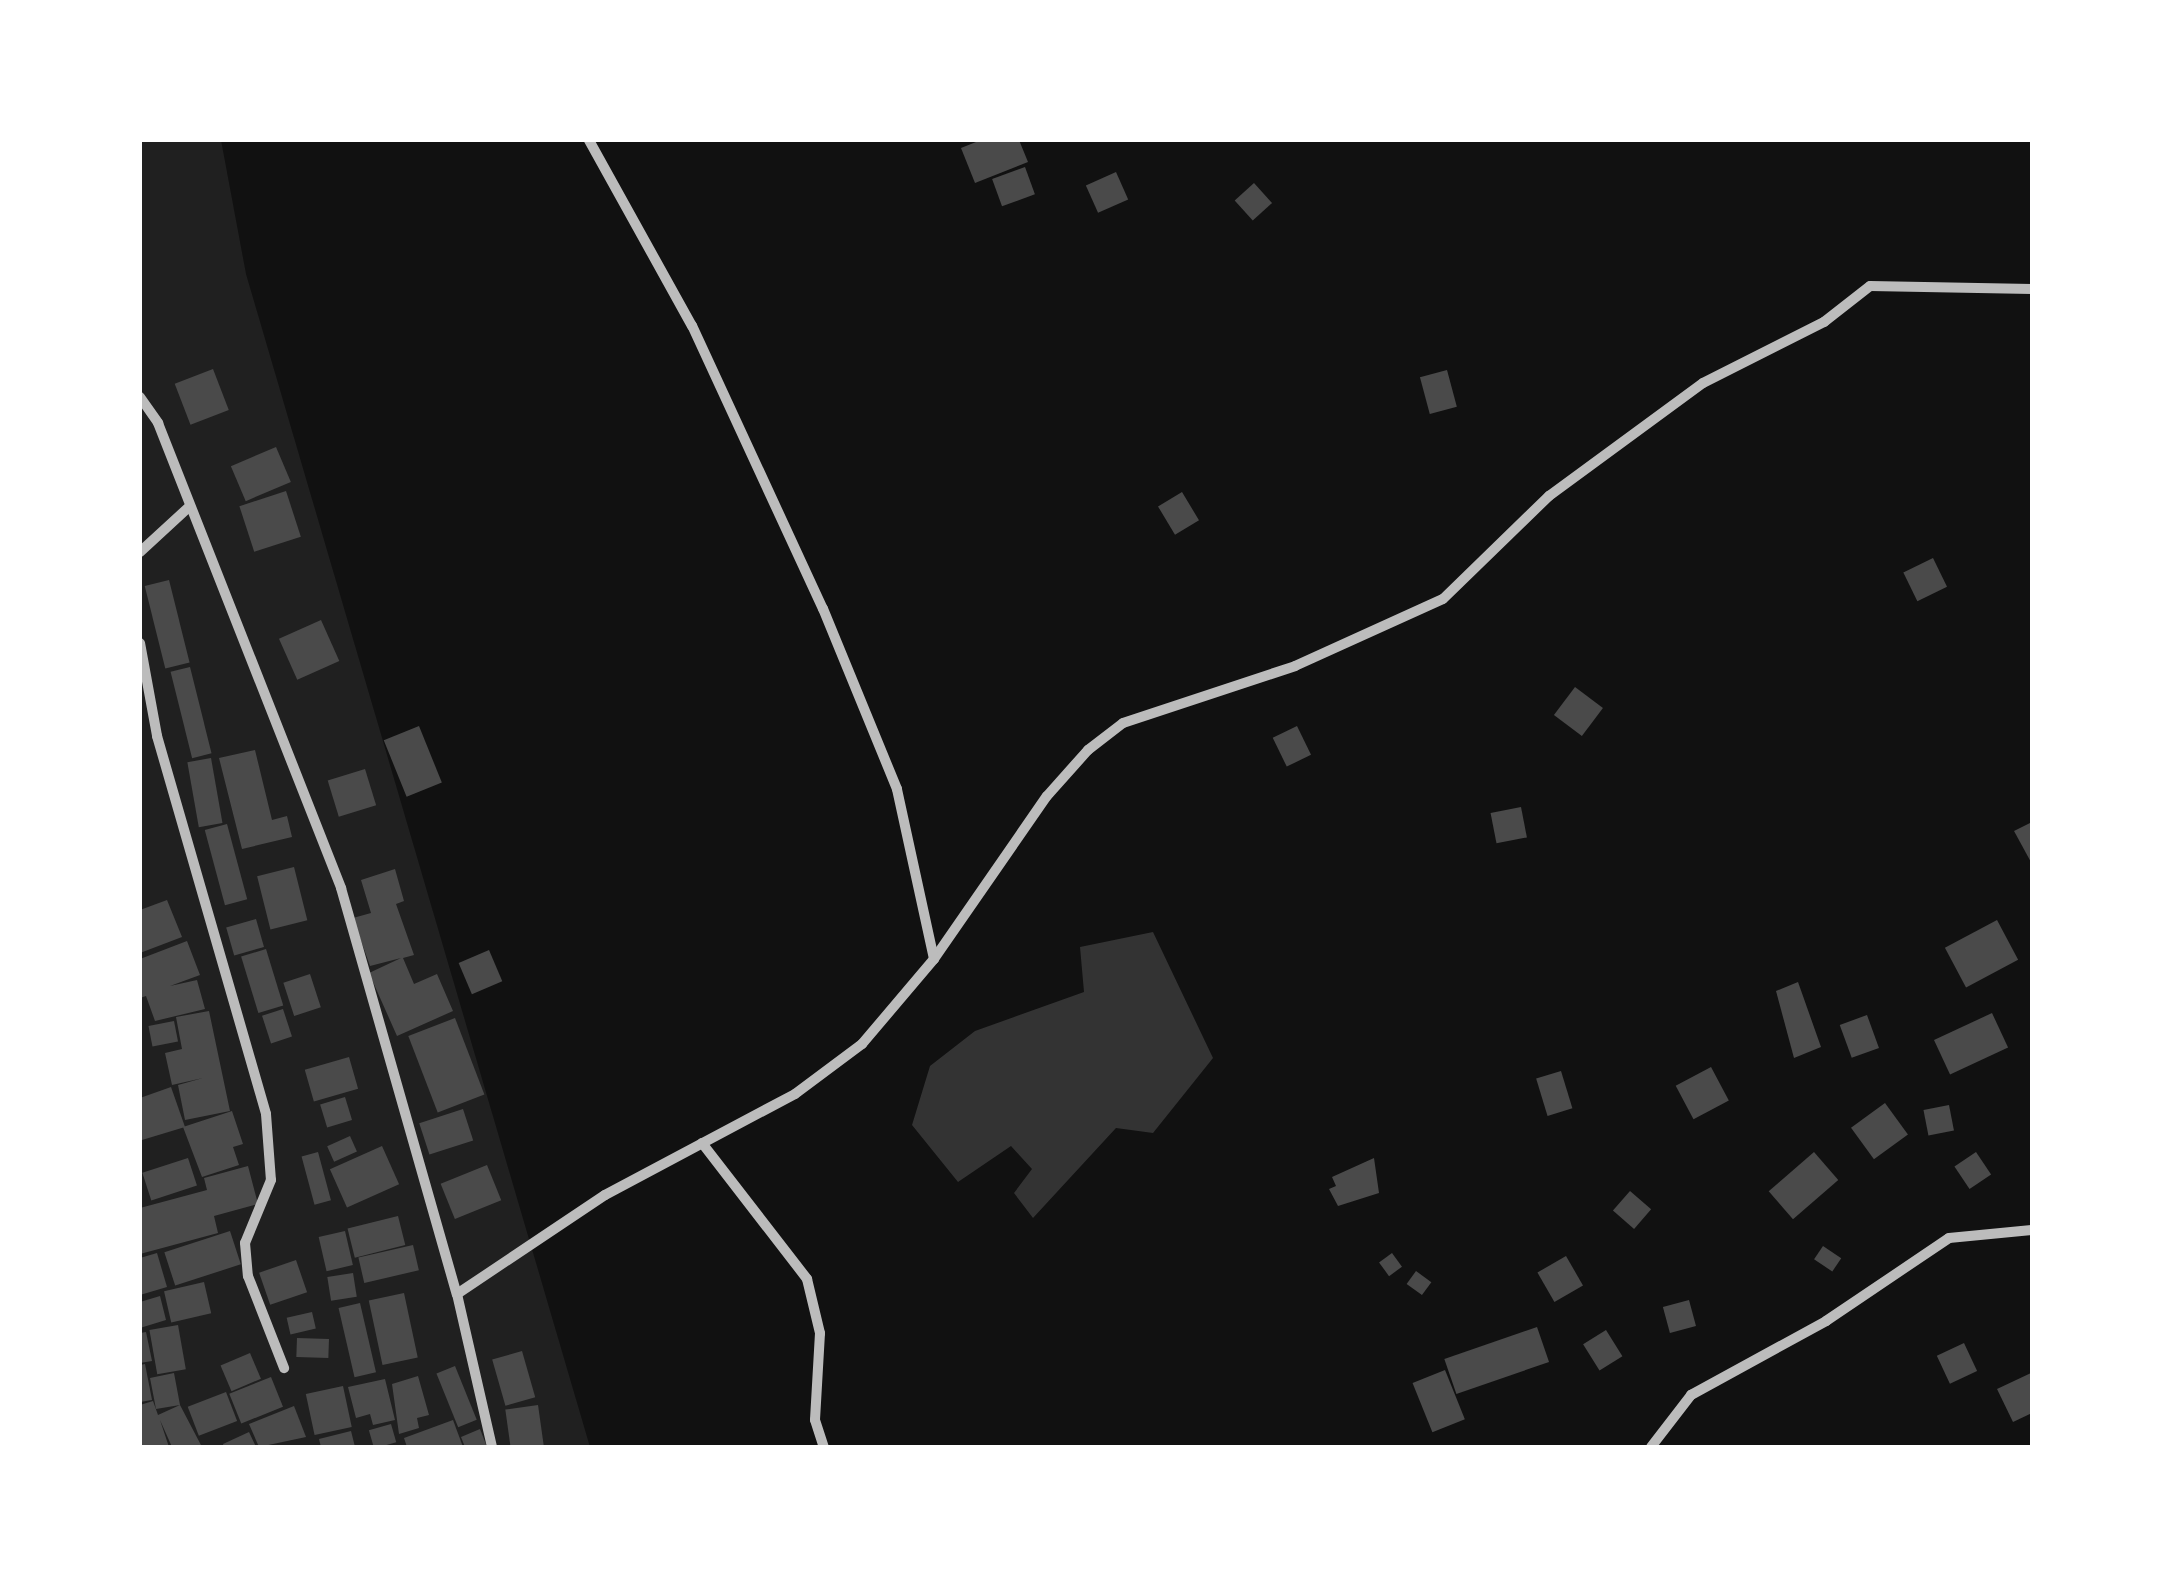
<!DOCTYPE html>
<style>
body{margin:0}
#map{position:relative;width:2172px;height:1587px;overflow:hidden;background:#111;font-family:Ubuntu,sans-serif}
div>[style]{position:absolute}
[style*='--x']{left:calc(var(--x)*1px);top:calc(var(--y)*1px);width:calc(var(--w)*1px);rotate:calc(var(--a)*1deg)}
.green>*{inset:0;background:#202020}
.water>*{inset:0;background:#333}
.building>*{inset:0;background:#4a4a4a;transform-origin:0 0}
.minor>*{height:10px;margin:-5px;padding:0 5px;transform-origin:5px;border-radius:5px;background:#bcbcbc}
span{translate:-50% -50%;white-space:nowrap;text-align:center;line-height:1.15;-webkit-text-stroke:10px #fff;paint-order:stroke}
.frame{position:absolute;inset:0;border:142px solid #fff;pointer-events:none}
</style>
<div id="map">
<div class="green">
<div style="clip-path:polygon(140px 140px,221px 140px,246px 274px,590px 1447px,140px 1447px)"></div>
</div>
<div class="water">
<div style="clip-path:polygon(1153px 932px,1213px 1058px,1153px 1133px,1116px 1128px,1033px 1218px,1014px 1193px,1032px 1169px,1011px 1146px,958px 1182px,912px 1125px,930px 1066px,975px 1031px,1084px 992px,1080px 947px)"></div>
</div>
<div class="building">
<div style="clip-path:polygon(981px 140px,1019px 140px,1028px 162px,975px 183px,961px 148px)"></div>
<div style="left:1025px;top:167px;width:29px;height:35px;rotate:70deg"></div>
<div style="left:1116px;top:172px;width:30px;height:33px;rotate:66deg"></div>
<div style="left:1254px;top:183px;width:27px;height:26px;rotate:48deg"></div>
<div style="left:213px;top:369px;width:44px;height:41px;rotate:69deg"></div>
<div style="left:1447px;top:370px;width:38px;height:28px;rotate:75deg"></div>
<div style="left:276px;top:447px;width:38px;height:49px;rotate:67deg"></div>
<div style="left:286px;top:491px;width:48px;height:49px;rotate:72deg"></div>
<div style="left:1182px;top:492px;width:33px;height:28px;rotate:59deg"></div>
<div style="left:1933px;top:558px;width:32px;height:33px;rotate:64deg"></div>
<div style="left:169px;top:580px;width:85px;height:25px;rotate:76deg"></div>
<div style="left:321px;top:620px;width:45px;height:46px;rotate:66deg"></div>
<div style="left:190px;top:667px;width:89px;height:20px;rotate:76deg"></div>
<div style="left:1575px;top:687px;width:35px;height:35px;rotate:37deg"></div>
<div style="left:419px;top:726px;width:61px;height:38px;rotate:68deg"></div>
<div style="left:1297px;top:726px;width:32px;height:27px;rotate:64deg"></div>
<div style="clip-path:polygon(255px 750px,272px 820px,287px 816px,292px 837px,242px 849px,219px 758px)"></div>
<div style="left:211px;top:758px;width:66px;height:24px;rotate:80deg"></div>
<div style="left:365px;top:769px;width:38px;height:39px;rotate:73deg"></div>
<div style="left:1521px;top:807px;width:31px;height:31px;rotate:79deg"></div>
<div style="clip-path:polygon(2032px 822px,2032px 864px,2014px 831px)"></div>
<div style="left:227px;top:824px;width:78px;height:23px;rotate:75deg"></div>
<div style="left:294px;top:867px;width:55px;height:38px;rotate:76deg"></div>
<div style="clip-path:polygon(395px 869px,404px 901px,396px 904px,414px 955px,403px 958px,414px 984px,437px 974px,453px 1011px,397px 1036px,369px 973px,401px 958px,370px 966px,353px 918px,371px 913px,361px 880px)"></div>
<div style="clip-path:polygon(167px 900px,182px 937px,140px 953px,140px 910px)"></div>
<div style="left:256px;top:919px;width:29px;height:31px;rotate:74deg"></div>
<div style="left:1997px;top:920px;width:45px;height:59px;rotate:62deg"></div>
<div style="clip-path:polygon(187px 941px,200px 975px,170px 986px,197px 980px,205px 1009px,155px 1021px,146px 996px,140px 998px,140px 959px)"></div>
<div style="left:266px;top:949px;width:59px;height:26px;rotate:73deg"></div>
<div style="left:489px;top:950px;width:34px;height:33px;rotate:67deg"></div>
<div style="left:310px;top:974px;width:35px;height:28px;rotate:72deg"></div>
<div style="clip-path:polygon(1798px 982px,1821px 1047px,1794px 1058px,1776px 991px)"></div>
<div style="left:283px;top:1009px;width:29px;height:22px;rotate:72deg"></div>
<div style="clip-path:polygon(209px 1011px,230px 1111px,185px 1120px,178px 1085px,203px 1078px,172px 1085px,165px 1053px,182px 1049px,176px 1017px)"></div>
<div style="left:1992px;top:1013px;width:38px;height:64px;rotate:65deg"></div>
<div style="left:1867px;top:1015px;width:35px;height:29px;rotate:70deg"></div>
<div style="left:455px;top:1018px;width:82px;height:50px;rotate:69deg"></div>
<div style="left:174px;top:1021px;width:21px;height:26px;rotate:79deg"></div>
<div style="left:349px;top:1057px;width:33px;height:46px;rotate:74deg"></div>
<div style="left:1711px;top:1067px;width:38px;height:40px;rotate:62deg"></div>
<div style="left:1561px;top:1071px;width:39px;height:26px;rotate:73deg"></div>
<div style="clip-path:polygon(171px 1087px,185px 1127px,142px 1140px,140px 1098px)"></div>
<div style="left:345px;top:1097px;width:24px;height:26px;rotate:73deg"></div>
<div style="left:1885px;top:1103px;width:39px;height:42px;rotate:54deg"></div>
<div style="left:1949px;top:1105px;width:26px;height:26px;rotate:79deg"></div>
<div style="left:463px;top:1109px;width:33px;height:46px;rotate:72deg"></div>
<div style="clip-path:polygon(232px 1111px,243px 1144px,233px 1147px,239px 1165px,202px 1177px,183px 1127px)"></div>
<div style="left:350px;top:1136px;width:17px;height:25px;rotate:66deg"></div>
<div style="left:382px;top:1146px;width:42px;height:57px;rotate:66deg"></div>
<div style="left:318px;top:1152px;width:50px;height:17px;rotate:75deg"></div>
<div style="left:1814px;top:1152px;width:37px;height:60px;rotate:49deg"></div>
<div style="left:1976px;top:1152px;width:27px;height:26px;rotate:56deg"></div>
<div style="left:188px;top:1158px;width:29px;height:48px;rotate:72deg"></div>
<div style="clip-path:polygon(1374px 1158px,1379px 1193px,1338px 1206px,1329px 1189px,1336px 1186px,1332px 1177px)"></div>
<div style="left:487px;top:1165px;width:38px;height:50px;rotate:68deg"></div>
<div style="clip-path:polygon(248px 1166px,258px 1204px,214px 1216px,218px 1233px,140px 1254px,140px 1208px,207px 1190px,204px 1178px)"></div>
<div style="left:1630px;top:1191px;width:28px;height:26px;rotate:41deg"></div>
<div style="left:398px;top:1216px;width:30px;height:52px;rotate:76deg"></div>
<div style="left:230px;top:1231px;width:35px;height:69px;rotate:72deg"></div>
<div style="left:345px;top:1231px;width:35px;height:27px;rotate:77deg"></div>
<div style="left:413px;top:1245px;width:26px;height:56px;rotate:77deg"></div>
<div style="left:1823px;top:1246px;width:22px;height:16px;rotate:34deg"></div>
<div style="clip-path:polygon(157px 1253px,167px 1287px,140px 1295px,140px 1258px)"></div>
<div style="left:1392px;top:1253px;width:17px;height:16px;rotate:54deg"></div>
<div style="left:1566px;top:1256px;width:34px;height:33px;rotate:60deg"></div>
<div style="left:296px;top:1260px;width:34px;height:39px;rotate:71deg"></div>
<div style="left:1416px;top:1271px;width:19px;height:16px;rotate:36deg"></div>
<div style="left:353px;top:1273px;width:24px;height:26px;rotate:81deg"></div>
<div style="left:204px;top:1282px;width:32px;height:41px;rotate:77deg"></div>
<div style="left:404px;top:1293px;width:66px;height:36px;rotate:78deg"></div>
<div style="clip-path:polygon(160px 1296px,166px 1320px,140px 1328px,140px 1302px)"></div>
<div style="left:1689px;top:1300px;width:27px;height:27px;rotate:75deg"></div>
<div style="left:360px;top:1303px;width:71px;height:22px;rotate:77deg"></div>
<div style="left:312px;top:1312px;width:17px;height:26px;rotate:77deg"></div>
<div style="left:178px;top:1325px;width:45px;height:29px;rotate:80deg"></div>
<div style="left:1537px;top:1327px;width:37px;height:98px;rotate:71deg"></div>
<div style="left:1606px;top:1330px;width:31px;height:27px;rotate:58deg"></div>
<div style="clip-path:polygon(146px 1332px,152px 1361px,140px 1363px,140px 1333px)"></div>
<div style="left:297px;top:1338px;width:32px;height:19px;rotate:2deg"></div>
<div style="left:1964px;top:1343px;width:31px;height:30px;rotate:65deg"></div>
<div style="left:522px;top:1351px;width:48px;height:31px;rotate:74deg"></div>
<div style="left:250px;top:1353px;width:28px;height:32px;rotate:67deg"></div>
<div style="clip-path:polygon(145px 1364px,152px 1400px,140px 1402px,140px 1365px)"></div>
<div style="left:455px;top:1366px;width:58px;height:20px;rotate:68deg"></div>
<div style="left:1445px;top:1370px;width:53px;height:35px;rotate:68deg"></div>
<div style="clip-path:polygon(174px 1373px,180px 1405px,202px 1447px,172px 1447px,160px 1420px,169px 1447px,140px 1447px,140px 1405px,153px 1401px,158px 1415px,180px 1405px,156px 1409px,150px 1378px)"></div>
<div style="clip-path:polygon(2031px 1373px,2032px 1413px,2013px 1422px,1997px 1389px)"></div>
<div style="clip-path:polygon(418px 1376px,429px 1415px,417px 1418px,419px 1428px,399px 1434px,392px 1384px)"></div>
<div style="left:271px;top:1377px;width:32px;height:45px;rotate:68deg"></div>
<div style="clip-path:polygon(385px 1379px,395px 1420px,373px 1425px,370px 1414px,356px 1418px,348px 1387px)"></div>
<div style="left:343px;top:1386px;width:42px;height:38px;rotate:78deg"></div>
<div style="left:226px;top:1392px;width:31px;height:41px;rotate:69deg"></div>
<div style="left:538px;top:1405px;width:42px;height:33px;rotate:82deg"></div>
<div style="clip-path:polygon(294px 1406px,306px 1437px,259px 1447px,249px 1424px)"></div>
<div style="clip-path:polygon(453px 1420px,463px 1447px,407px 1447px,404px 1438px)"></div>
<div style="left:391px;top:1424px;width:19px;height:23px;rotate:74deg"></div>
<div style="clip-path:polygon(480px 1429px,487px 1447px,465px 1447px,461px 1437px)"></div>
<div style="clip-path:polygon(351px 1431px,355px 1447px,321px 1447px,319px 1439px)"></div>
<div style="clip-path:polygon(249px 1432px,256px 1447px,224px 1447px,223px 1444px)"></div>
</div>
<div class="minor">
<div style="--x:140;--y:397;--w:32;--a:55"></div>
<div style="--x:158;--y:423;--w:500;--a:68.5"></div>
<div style="--x:341;--y:888;--w:422;--a:74.1"></div>
<div style="--x:457;--y:1294;--w:157;--a:77.1"></div>
<div style="--x:140;--y:552;--w:67;--a:-42.6"></div>
<div style="--x:140;--y:643;--w:95;--a:79.6"></div>
<div style="--x:157;--y:736;--w:393;--a:73.9"></div>
<div style="--x:266;--y:1114;--w:66;--a:85.7"></div>
<div style="--x:271;--y:1180;--w:68;--a:112.4"></div>
<div style="--x:245;--y:1243;--w:33;--a:85"></div>
<div style="--x:248;--y:1276;--w:99;--a:68.6"></div>
<div style="--x:934;--y:959;--w:198;--a:-55.3"></div>
<div style="--x:1047;--y:796;--w:62;--a:-48.3"></div>
<div style="--x:1088;--y:750;--w:44;--a:-37.6"></div>
<div style="--x:1123;--y:723;--w:181;--a:-18.3"></div>
<div style="--x:1295;--y:666;--w:162;--a:-24.4"></div>
<div style="--x:1443;--y:599;--w:148;--a:-44.2"></div>
<div style="--x:1549;--y:496;--w:191;--a:-36.3"></div>
<div style="--x:1703;--y:383;--w:136;--a:-26.8"></div>
<div style="--x:1824;--y:322;--w:58;--a:-38"></div>
<div style="--x:1870;--y:286;--w:162;--a:1.1"></div>
<div style="--x:702;--y:1143;--w:172;--a:52.3"></div>
<div style="--x:807;--y:1279;--w:56;--a:76.5"></div>
<div style="--x:820;--y:1333;--w:87;--a:93.3"></div>
<div style="--x:815;--y:1420;--w:28;--a:72"></div>
<div style="--x:457;--y:1294;--w:178;--a:-33.8"></div>
<div style="--x:605;--y:1195;--w:215;--a:-28"></div>
<div style="--x:795;--y:1094;--w:84;--a:-36.7"></div>
<div style="--x:862;--y:1044;--w:111;--a:-49.7"></div>
<div style="--x:934;--y:959;--w:174;--a:-102.3"></div>
<div style="--x:897;--y:789;--w:195;--a:-112.3"></div>
<div style="--x:823;--y:609;--w:312;--a:-114.8"></div>
<div style="--x:692;--y:326;--w:213;--a:-119"></div>
<div style="--x:1651;--y:1447;--w:66;--a:-52.4"></div>
<div style="--x:1691;--y:1395;--w:154;--a:-28.7"></div>
<div style="--x:1826;--y:1321;--w:148;--a:-34"></div>
<div style="--x:1949;--y:1238;--w:83;--a:-5.5"></div>
</div>
<div class="frame"></div>
</div>
